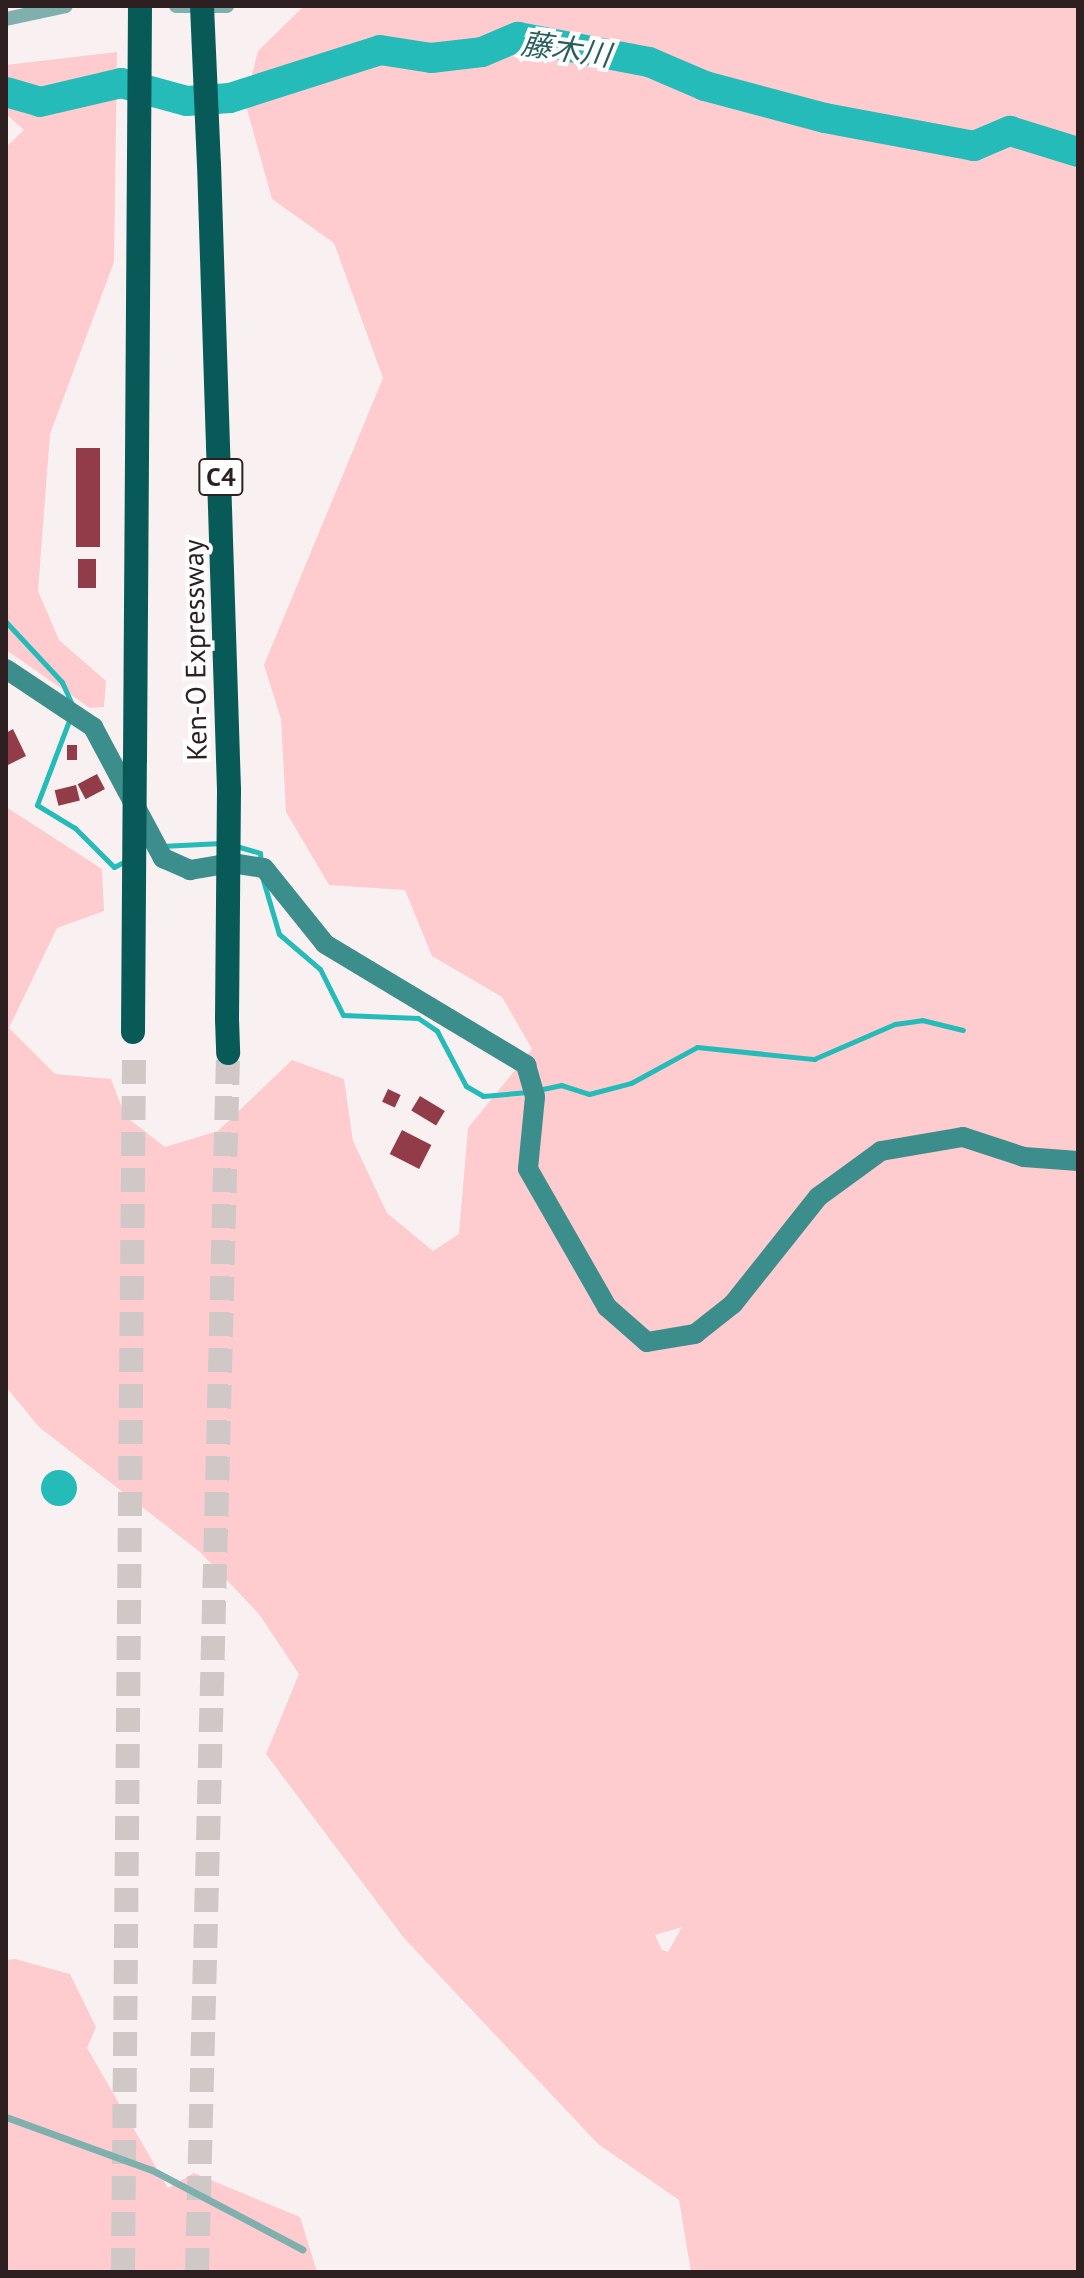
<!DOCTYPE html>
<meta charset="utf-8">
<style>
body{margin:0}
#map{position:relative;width:1084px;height:2278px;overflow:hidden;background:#f9f1f1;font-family:"PT Sans","Noto Sans JP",sans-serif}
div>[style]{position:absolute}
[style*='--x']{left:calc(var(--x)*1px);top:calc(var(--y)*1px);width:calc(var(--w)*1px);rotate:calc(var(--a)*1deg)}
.green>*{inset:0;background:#fecbcf}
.water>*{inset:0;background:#25bbb8}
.round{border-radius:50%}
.stream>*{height:5px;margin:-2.5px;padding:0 2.5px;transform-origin:2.5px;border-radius:2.5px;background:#25bbb8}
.river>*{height:30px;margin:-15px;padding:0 15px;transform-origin:15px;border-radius:15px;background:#25bbb8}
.building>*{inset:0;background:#923c49;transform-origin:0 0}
.highway-tunnel>*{height:24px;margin-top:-12px;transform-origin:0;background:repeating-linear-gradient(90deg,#d0c7c7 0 24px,transparent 0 36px)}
.lane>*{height:7px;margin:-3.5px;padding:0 3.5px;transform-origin:3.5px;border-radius:3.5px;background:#7eb0ae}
.street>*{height:14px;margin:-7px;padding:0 7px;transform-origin:7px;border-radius:7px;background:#7eb0ae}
.secondary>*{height:20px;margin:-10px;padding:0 10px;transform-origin:10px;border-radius:10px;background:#3c8e8c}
.highway>*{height:24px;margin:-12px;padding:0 12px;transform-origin:12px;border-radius:12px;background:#085a58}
.highway-bridge>*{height:24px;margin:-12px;padding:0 12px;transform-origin:12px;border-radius:12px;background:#085a58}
span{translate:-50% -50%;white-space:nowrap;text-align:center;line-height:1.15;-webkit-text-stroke:8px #fff;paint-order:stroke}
.shield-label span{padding:2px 6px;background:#fff;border:2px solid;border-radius:6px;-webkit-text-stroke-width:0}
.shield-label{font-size:26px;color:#2e2021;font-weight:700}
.street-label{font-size:28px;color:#2e2021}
.water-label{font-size:30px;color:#275f5e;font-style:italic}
.frame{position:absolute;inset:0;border:8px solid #2e2021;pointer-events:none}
</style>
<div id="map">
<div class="green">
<div style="clip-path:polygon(evenodd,304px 6px,1078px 6px,1078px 2272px,691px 2272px,679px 2200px,598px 2144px,404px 1938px,266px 1754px,299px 1674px,259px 1614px,200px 1552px,39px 1427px,6px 1387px,6px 807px,102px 869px,104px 911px,57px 928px,9px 1028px,55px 1074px,111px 1079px,125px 1116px,165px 1147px,218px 1131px,292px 1060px,344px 1079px,353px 1141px,387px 1213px,433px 1251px,459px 1234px,468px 1128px,532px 1049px,502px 997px,432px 956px,405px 890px,329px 885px,286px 812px,281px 719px,264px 665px,383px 378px,334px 243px,272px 199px,245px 102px,258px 51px,304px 6px,682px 1927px,668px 1952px,662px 1950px,655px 1935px,682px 1927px)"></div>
<div style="clip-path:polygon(117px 52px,114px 262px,50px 434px,38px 591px,59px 640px,106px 681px,104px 707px,90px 708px,6px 650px,6px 147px,24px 130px,6px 114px,6px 65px)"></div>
<div style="clip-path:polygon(15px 1959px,70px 1974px,96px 2027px,87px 2048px,168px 2188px,194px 2173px,300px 2217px,317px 2272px,6px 2272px,6px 1960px)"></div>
</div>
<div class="water">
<div class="round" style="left:41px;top:1470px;width:36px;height:36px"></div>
</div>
<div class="stream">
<div style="--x:6;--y:622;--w:82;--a:47"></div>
<div style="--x:62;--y:682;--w:30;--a:66"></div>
<div style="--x:70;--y:718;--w:93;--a:110.8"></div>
<div style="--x:37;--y:805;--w:44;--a:31.2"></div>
<div style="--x:75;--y:828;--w:55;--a:45"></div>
<div style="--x:114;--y:867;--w:13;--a:-27"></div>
<div style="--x:161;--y:846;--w:61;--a:-2.8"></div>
<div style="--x:236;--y:846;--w:25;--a:16"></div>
<div style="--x:260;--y:853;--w:9;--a:84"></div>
<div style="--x:263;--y:880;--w:56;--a:73.5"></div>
<div style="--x:279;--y:934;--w:54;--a:40.5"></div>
<div style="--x:320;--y:969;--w:51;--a:63.4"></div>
<div style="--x:343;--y:1015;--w:75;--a:2.3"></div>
<div style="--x:418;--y:1018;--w:23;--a:34"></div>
<div style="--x:437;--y:1031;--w:62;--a:62.2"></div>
<div style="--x:466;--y:1086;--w:20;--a:30"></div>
<div style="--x:483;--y:1096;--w:45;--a:-5.1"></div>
<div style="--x:538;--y:1090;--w:24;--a:-12"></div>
<div style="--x:561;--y:1085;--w:29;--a:18"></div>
<div style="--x:589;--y:1094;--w:43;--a:-14.7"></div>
<div style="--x:631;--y:1083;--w:75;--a:-28.6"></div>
<div style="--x:697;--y:1047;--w:118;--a:5.9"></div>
<div style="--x:814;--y:1059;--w:88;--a:-23.4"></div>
<div style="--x:895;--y:1024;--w:27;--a:-8"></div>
<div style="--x:922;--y:1020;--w:42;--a:13.7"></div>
</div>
<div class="river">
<div style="--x:6;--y:92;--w:35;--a:16"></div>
<div style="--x:40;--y:102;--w:83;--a:-13.2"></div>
<div style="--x:121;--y:83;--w:68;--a:15.3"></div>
<div style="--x:187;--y:101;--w:43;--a:-4"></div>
<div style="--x:230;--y:98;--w:157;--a:-17.7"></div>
<div style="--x:380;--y:50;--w:52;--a:8.9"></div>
<div style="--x:431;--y:58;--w:51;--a:-6.7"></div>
<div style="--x:482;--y:52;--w:39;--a:-23"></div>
<div style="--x:518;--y:37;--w:133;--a:10.8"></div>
<div style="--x:649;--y:62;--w:61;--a:23.2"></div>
<div style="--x:705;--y:86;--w:124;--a:14.9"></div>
<div style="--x:825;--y:118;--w:152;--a:10.6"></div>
<div style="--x:974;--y:146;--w:39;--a:-23"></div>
<div style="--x:1010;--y:131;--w:71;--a:17.2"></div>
</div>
<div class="building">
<div style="left:76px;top:448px;width:24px;height:99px"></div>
<div style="left:78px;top:559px;width:18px;height:29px"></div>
<div style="clip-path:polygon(13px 729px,26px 756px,6px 766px,6px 733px)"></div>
<div style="left:67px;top:745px;width:10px;height:15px"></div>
<div style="left:97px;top:774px;width:17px;height:22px;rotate:62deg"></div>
<div style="left:76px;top:785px;width:16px;height:22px;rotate:76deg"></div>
<div style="left:388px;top:1089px;width:14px;height:14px;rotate:25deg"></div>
<div style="left:420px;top:1096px;width:29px;height:17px;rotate:31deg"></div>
<div style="left:402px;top:1130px;width:33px;height:27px;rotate:27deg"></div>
</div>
<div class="highway-tunnel">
<div style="--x:123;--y:2272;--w:1220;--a:-89.48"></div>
<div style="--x:197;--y:2272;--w:1219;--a:-88.54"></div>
</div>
<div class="lane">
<div style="--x:6;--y:2117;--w:155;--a:20"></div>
<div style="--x:152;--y:2170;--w:170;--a:27.8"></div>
</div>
<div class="street">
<div style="--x:176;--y:6;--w:51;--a:0"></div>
<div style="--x:6;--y:19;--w:61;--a:-12.2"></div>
</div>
<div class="secondary">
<div style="--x:6;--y:669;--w:105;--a:33.7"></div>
<div style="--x:93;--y:727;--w:149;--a:61.9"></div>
<div style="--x:163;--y:858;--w:30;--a:24"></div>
<div style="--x:190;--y:870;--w:43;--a:-9.5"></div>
<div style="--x:232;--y:863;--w:32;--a:9"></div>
<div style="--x:264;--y:868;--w:97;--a:51.2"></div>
<div style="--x:325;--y:944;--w:235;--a:31"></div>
<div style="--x:526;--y:1065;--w:33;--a:74"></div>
<div style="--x:535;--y:1097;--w:72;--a:95.6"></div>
<div style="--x:528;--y:1169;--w:159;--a:60.2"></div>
<div style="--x:607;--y:1307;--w:53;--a:41.2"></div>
<div style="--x:647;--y:1342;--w:49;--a:-9.5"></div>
<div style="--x:695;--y:1334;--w:48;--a:-38.3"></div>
<div style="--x:733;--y:1304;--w:137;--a:-51.5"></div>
<div style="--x:818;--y:1197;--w:78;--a:-36.1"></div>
<div style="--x:881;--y:1151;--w:83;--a:-9.7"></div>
<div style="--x:963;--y:1137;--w:64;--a:18.2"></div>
<div style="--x:1024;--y:1157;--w:54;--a:4.2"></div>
</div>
<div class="highway">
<div style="--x:209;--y:164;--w:626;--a:88.17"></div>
<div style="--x:135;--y:759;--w:753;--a:-89.62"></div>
<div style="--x:227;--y:1019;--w:34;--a:88"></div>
</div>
<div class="highway-bridge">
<div style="--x:202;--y:6;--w:158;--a:87.5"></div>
<div style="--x:227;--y:1019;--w:229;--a:-89.5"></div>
<div style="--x:133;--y:1032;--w:273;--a:-89.6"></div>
</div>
<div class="shield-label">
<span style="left:221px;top:477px">C4</span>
</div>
<div class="street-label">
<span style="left:195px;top:650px;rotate:-91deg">Ken-O Expressway</span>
</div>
<div class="water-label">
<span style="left:566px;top:49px;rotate:8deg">藤木川</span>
</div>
<div class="frame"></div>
</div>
